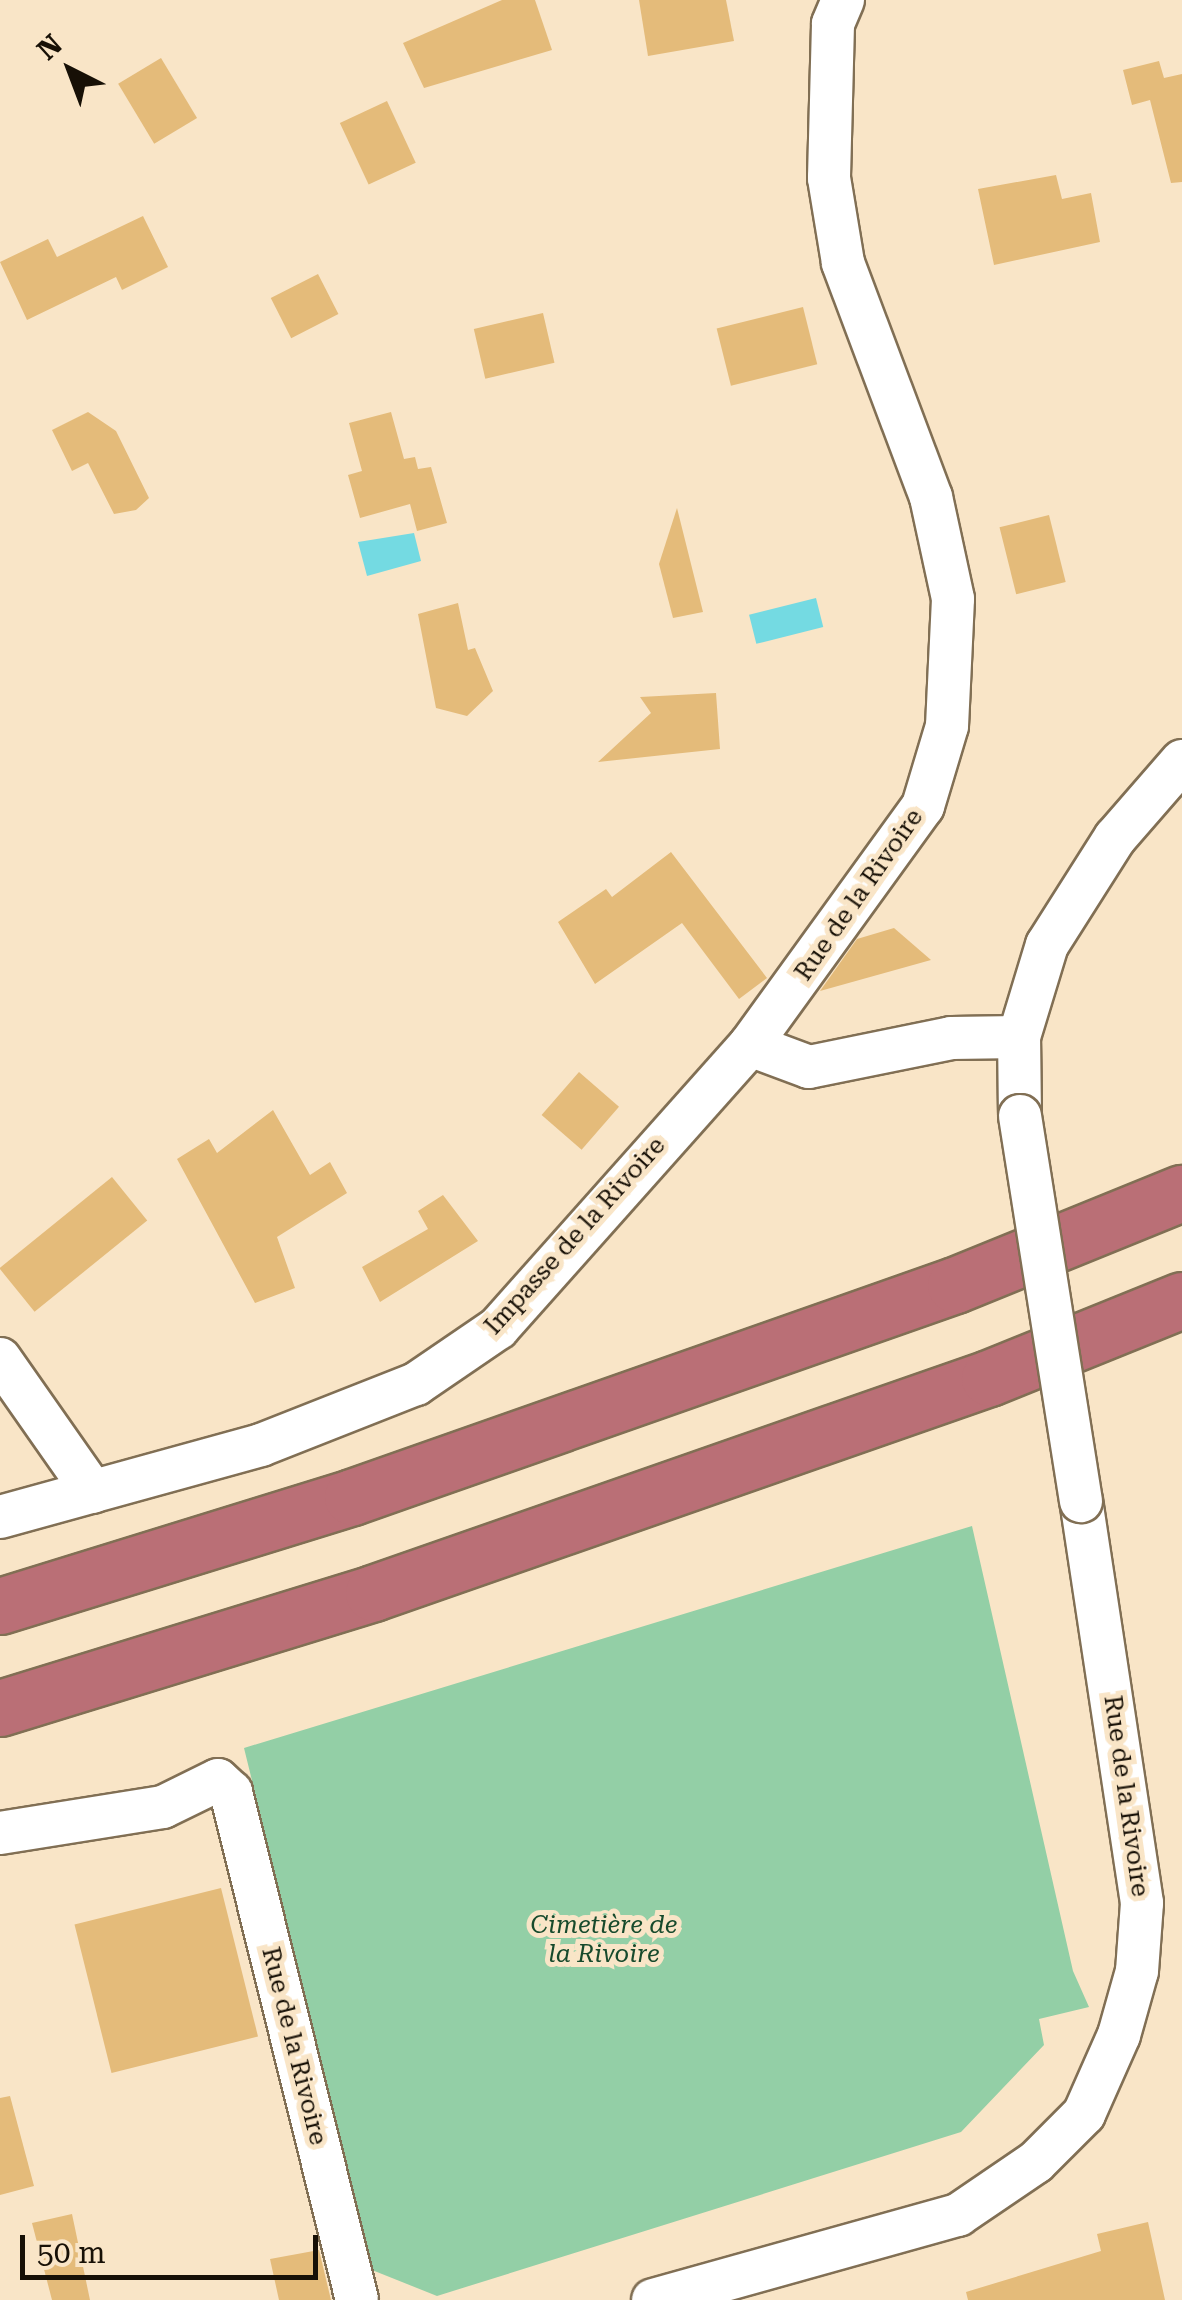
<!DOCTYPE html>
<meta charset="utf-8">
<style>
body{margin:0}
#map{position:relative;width:1182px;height:2300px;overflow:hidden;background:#f9e5c7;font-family:"Roboto Serif",serif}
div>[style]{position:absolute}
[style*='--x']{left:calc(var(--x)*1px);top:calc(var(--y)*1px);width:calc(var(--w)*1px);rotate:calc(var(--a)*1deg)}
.green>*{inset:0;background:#93cfa6}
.water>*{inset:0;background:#74dae2;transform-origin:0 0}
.building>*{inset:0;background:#e4bb7a;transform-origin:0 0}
.roads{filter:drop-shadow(2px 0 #816f54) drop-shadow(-2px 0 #816f54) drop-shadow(0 2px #816f54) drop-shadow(0 -2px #816f54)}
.minor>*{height:42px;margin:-21px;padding:0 21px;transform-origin:21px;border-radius:21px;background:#fff}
.highway>*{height:55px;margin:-27.5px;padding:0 27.5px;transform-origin:27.5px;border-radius:27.5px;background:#ba6f76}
.bridges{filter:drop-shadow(2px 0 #816f54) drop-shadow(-2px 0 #816f54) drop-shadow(0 2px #816f54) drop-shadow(0 -2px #816f54)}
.minor-bridge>*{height:42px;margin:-21px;padding:0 21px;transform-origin:21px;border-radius:21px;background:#fff}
span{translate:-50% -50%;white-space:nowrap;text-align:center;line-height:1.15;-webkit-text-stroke:10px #f9e5c7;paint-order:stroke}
.street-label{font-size:25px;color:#171006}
.park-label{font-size:25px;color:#174a2c;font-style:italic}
.north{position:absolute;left:20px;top:20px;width:100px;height:100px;-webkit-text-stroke:8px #f9e5c7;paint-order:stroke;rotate:318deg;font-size:28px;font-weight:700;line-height:40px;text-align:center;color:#171006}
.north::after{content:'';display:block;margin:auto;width:35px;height:45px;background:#171006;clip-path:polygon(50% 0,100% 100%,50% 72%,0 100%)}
.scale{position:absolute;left:20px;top:2235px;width:298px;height:45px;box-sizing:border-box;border:5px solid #171006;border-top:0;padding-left:12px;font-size:30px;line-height:35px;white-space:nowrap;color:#171006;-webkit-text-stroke:8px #f9e5c7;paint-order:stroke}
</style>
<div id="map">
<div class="green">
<div style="clip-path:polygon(972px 1526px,1073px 1971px,1089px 2007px,1039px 2019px,1044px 2045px,961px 2132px,437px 2296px,372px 2270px,244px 1748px)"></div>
</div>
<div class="water">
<div style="clip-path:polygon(414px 533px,421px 561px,367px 576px,358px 542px)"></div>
<div style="left:816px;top:598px;width:30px;height:69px;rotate:76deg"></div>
</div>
<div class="building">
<div style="clip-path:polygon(502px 0,535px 0,552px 50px,424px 88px,403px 43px)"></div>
<div style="clip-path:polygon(639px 0,726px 0,734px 41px,648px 56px)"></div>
<div style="left:161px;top:58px;width:70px;height:50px;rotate:59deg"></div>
<div style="clip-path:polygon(1159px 61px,1164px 78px,1182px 74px,1182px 182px,1171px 183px,1150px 100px,1132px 105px,1123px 70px)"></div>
<div style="left:387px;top:101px;width:68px;height:52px;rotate:65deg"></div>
<div style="clip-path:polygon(1056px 175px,1062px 199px,1091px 193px,1100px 242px,994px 265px,978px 189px)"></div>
<div style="clip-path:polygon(143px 216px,168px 267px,122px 290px,116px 277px,27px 320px,0 262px,48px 239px,57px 257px)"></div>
<div style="left:318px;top:274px;width:45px;height:53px;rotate:63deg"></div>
<div style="left:803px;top:307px;width:59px;height:89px;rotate:76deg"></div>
<div style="left:543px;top:313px;width:51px;height:71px;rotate:77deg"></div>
<div style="clip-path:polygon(88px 412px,116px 431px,149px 498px,136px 510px,114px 514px,88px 463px,72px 471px,52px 430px)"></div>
<div style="clip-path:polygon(391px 412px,404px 459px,415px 457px,418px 469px,431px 467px,447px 523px,417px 531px,410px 504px,360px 518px,348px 475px,362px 471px,349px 423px)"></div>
<div style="clip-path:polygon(677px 508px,703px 612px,673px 618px,659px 564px)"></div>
<div style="left:1049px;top:515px;width:69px;height:51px;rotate:76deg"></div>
<div style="clip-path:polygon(458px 603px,468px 650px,475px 648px,493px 691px,467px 716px,436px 708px,418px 614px)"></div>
<div style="clip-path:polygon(716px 693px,720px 749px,598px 762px,651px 713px,640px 697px)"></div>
<div style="clip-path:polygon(671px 852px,767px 978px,739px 999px,682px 923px,595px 984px,558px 922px,606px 889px,612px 897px)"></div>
<div style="clip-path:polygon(894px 928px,931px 960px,820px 991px,857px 939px)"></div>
<div style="left:579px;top:1072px;width:53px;height:57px;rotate:41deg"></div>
<div style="clip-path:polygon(273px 1110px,310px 1175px,330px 1162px,347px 1193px,277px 1237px,295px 1288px,255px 1303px,177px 1159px,209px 1139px,217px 1153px)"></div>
<div style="left:112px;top:1177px;width:56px;height:145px;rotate:51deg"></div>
<div style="clip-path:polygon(443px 1195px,478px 1241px,380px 1302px,362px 1267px,428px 1229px,418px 1211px)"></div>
<div style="left:221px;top:1888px;width:153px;height:151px;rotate:76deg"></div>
<div style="clip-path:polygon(10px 2096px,34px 2186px,0 2195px,0 2098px)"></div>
<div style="clip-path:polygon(72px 2214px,90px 2300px,52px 2300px,32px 2223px)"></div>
<div style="clip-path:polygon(1148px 2222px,1165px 2300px,968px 2300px,966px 2292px,1101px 2251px,1097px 2234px)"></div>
<div style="clip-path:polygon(319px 2250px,331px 2300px,279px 2300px,270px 2259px)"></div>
</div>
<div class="roads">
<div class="minor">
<div style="--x:843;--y:0;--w:26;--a:113"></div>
<div style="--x:833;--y:24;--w:154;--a:91.5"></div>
<div style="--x:829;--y:178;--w:86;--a:80.6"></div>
<div style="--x:843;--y:263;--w:250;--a:69.4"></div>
<div style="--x:931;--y:497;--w:104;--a:77.8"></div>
<div style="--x:953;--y:599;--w:127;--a:92.7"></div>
<div style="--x:947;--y:726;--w:84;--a:106.7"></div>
<div style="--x:923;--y:806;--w:295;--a:125.9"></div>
<div style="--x:750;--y:1045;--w:63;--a:20.4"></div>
<div style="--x:809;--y:1067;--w:145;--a:-11.5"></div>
<div style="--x:951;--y:1038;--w:68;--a:-0.8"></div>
<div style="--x:1020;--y:1116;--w:79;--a:-90.7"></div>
<div style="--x:1019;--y:1037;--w:96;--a:-73.1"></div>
<div style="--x:1047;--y:945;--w:127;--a:-57.6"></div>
<div style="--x:1115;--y:838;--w:102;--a:-49"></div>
<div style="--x:0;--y:1359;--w:162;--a:55"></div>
<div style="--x:0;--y:1517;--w:271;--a:-15.4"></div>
<div style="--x:261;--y:1445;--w:167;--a:-21.5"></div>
<div style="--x:416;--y:1384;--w:99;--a:-34.3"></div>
<div style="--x:498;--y:1328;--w:379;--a:-48.3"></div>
<div style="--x:0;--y:1833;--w:165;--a:-9.1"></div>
<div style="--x:163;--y:1807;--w:61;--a:-26.1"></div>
<div style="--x:218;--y:1780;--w:18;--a:43"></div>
<div style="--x:231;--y:1792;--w:523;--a:76.07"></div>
<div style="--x:653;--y:2300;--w:317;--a:-15.6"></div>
<div style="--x:958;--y:2215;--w:94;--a:-34.2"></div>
<div style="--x:1036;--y:2162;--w:68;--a:-45"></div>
<div style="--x:1084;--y:2114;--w:86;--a:-66.1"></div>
<div style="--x:1119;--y:2035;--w:66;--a:-74.3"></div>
<div style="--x:1137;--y:1971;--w:68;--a:-85.8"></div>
<div style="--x:1142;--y:1903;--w:407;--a:-98.6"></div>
</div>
<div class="highway">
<div style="--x:0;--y:1606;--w:368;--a:-17.2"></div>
<div style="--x:352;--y:1497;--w:639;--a:-19.37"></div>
<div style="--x:955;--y:1285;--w:245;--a:-22.1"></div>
<div style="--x:0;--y:1708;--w:390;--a:-17.1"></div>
<div style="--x:373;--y:1593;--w:652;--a:-19.24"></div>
<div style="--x:989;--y:1378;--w:208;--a:-22"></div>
</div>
</div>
<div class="bridges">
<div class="minor-bridge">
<div style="--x:1020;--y:1116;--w:390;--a:81"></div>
</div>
</div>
<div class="street-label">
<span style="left:859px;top:895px;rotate:-55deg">Rue de la Rivoire</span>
<span style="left:575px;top:1236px;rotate:-48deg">Impasse de la Rivoire</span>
<span style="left:1126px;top:1796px;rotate:82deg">Rue de la Rivoire</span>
<span style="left:294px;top:2046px;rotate:76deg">Rue de la Rivoire</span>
</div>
<div class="park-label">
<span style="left:604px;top:1940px">Cimetière de<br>la Rivoire</span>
</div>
<div class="north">N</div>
<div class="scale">50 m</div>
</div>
